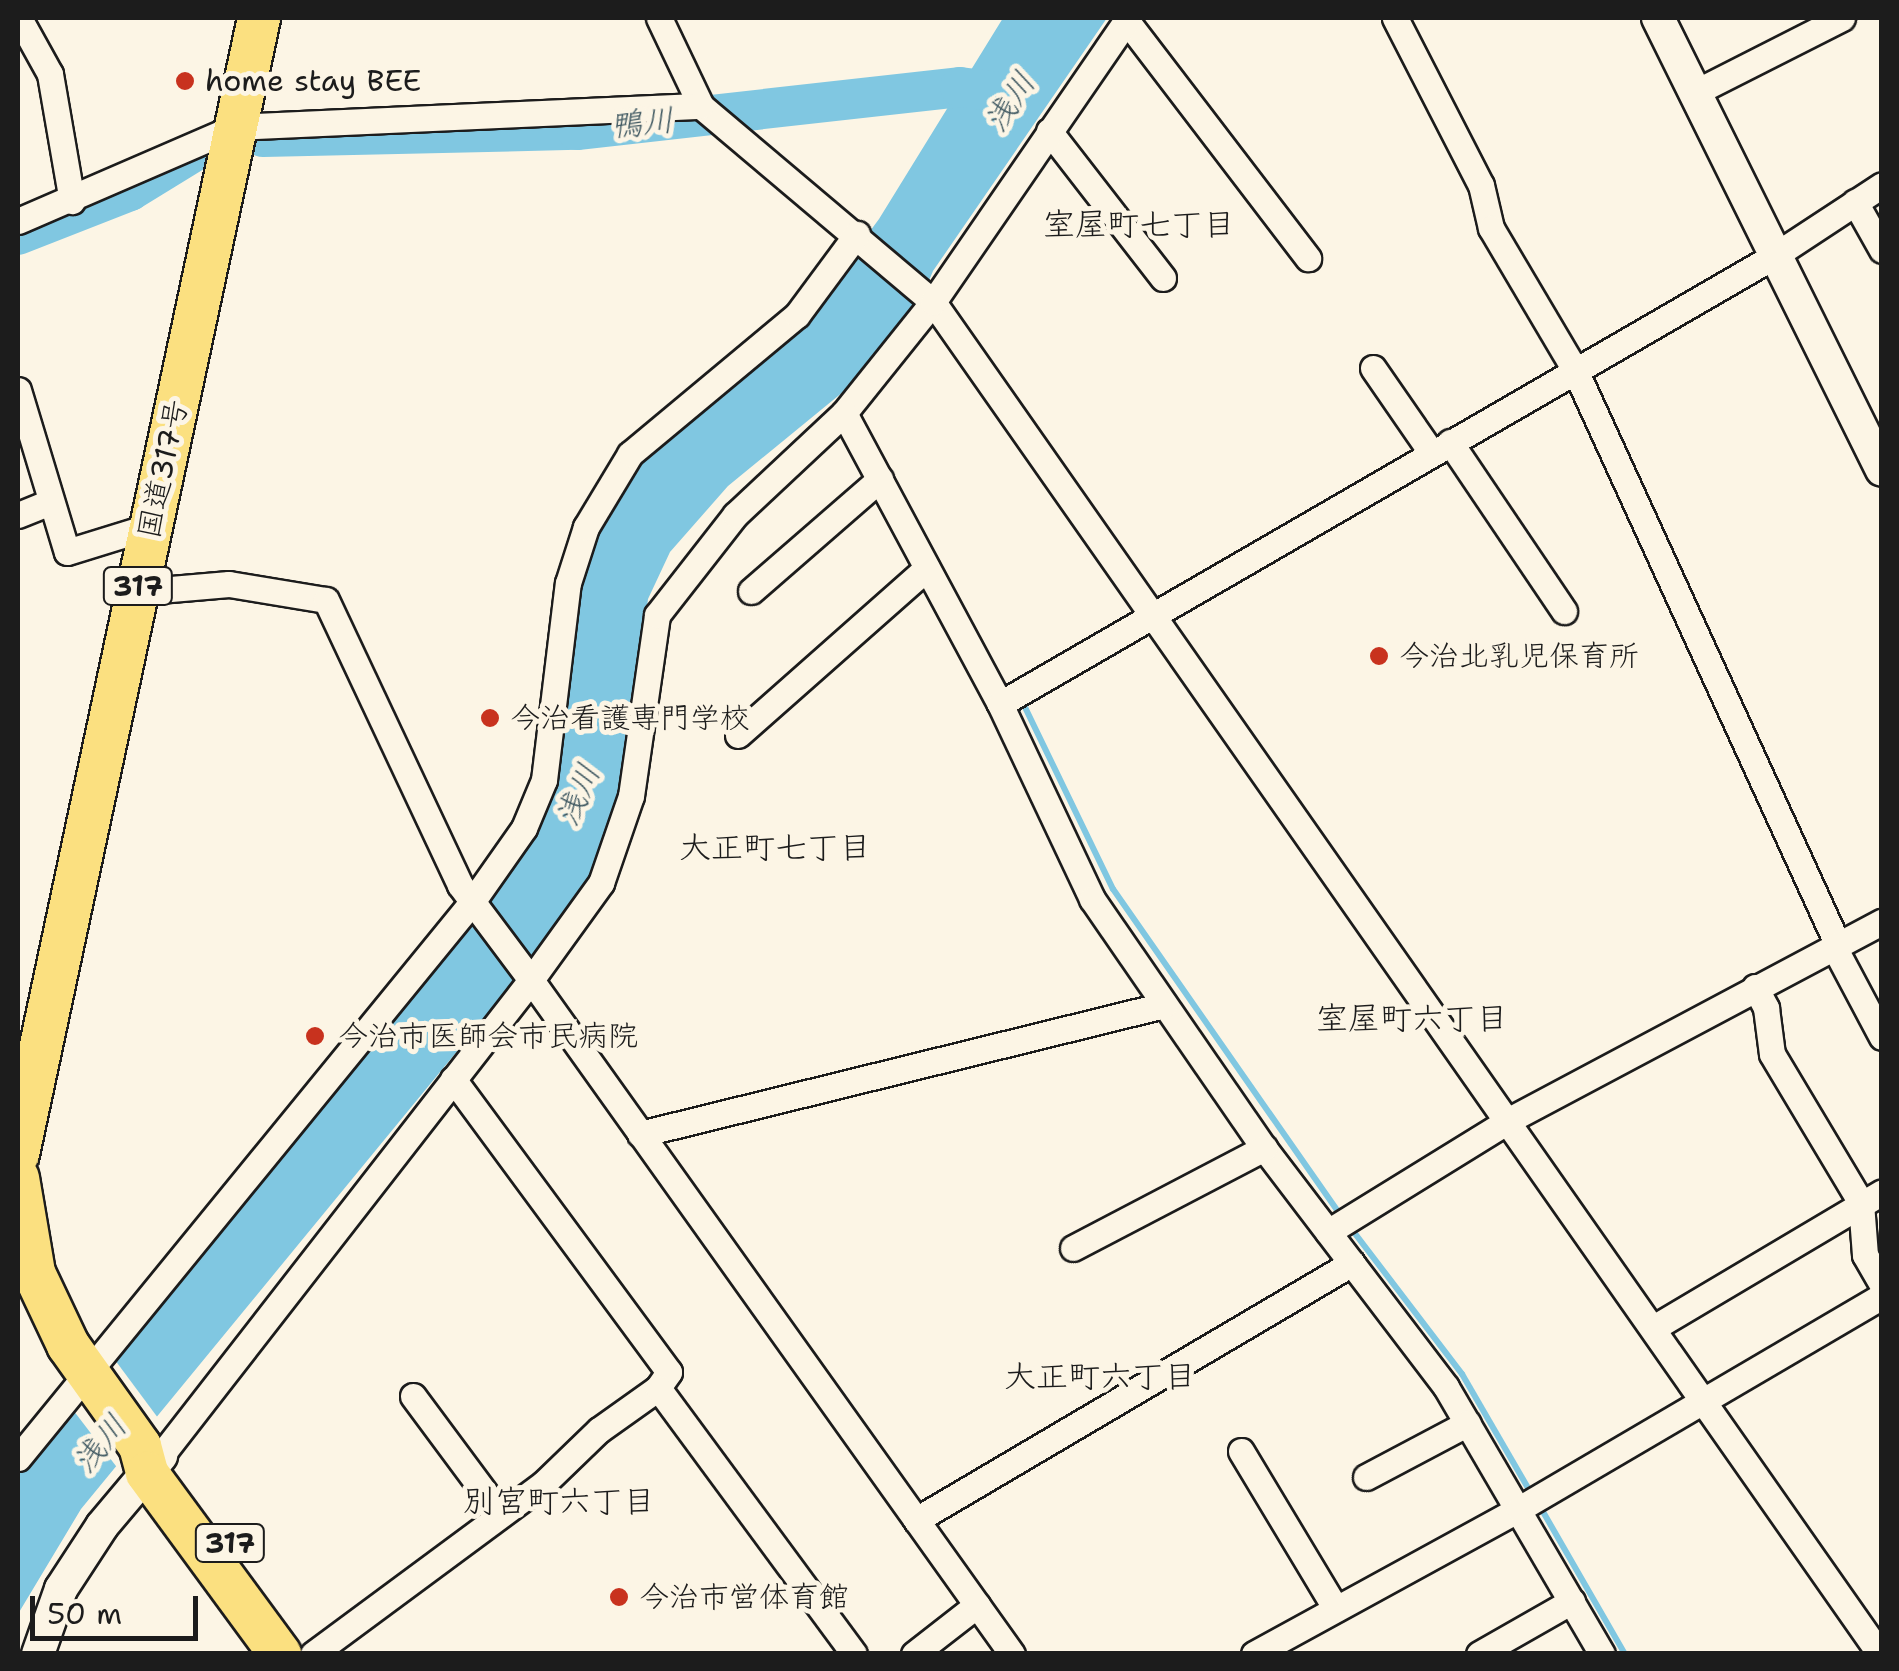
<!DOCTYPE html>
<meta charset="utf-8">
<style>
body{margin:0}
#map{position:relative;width:1899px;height:1671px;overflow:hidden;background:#fcf5e5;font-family:"Shantell Sans","Klee One",sans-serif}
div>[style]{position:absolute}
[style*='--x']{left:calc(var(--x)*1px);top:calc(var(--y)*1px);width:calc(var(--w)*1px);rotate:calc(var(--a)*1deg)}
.water>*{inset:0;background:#80c7e1}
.pier>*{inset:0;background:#fcf5e5}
.stream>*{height:6px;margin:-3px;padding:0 3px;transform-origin:3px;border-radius:3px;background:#80c7e1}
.river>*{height:40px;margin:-20px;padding:0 20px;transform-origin:20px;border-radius:20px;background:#80c7e1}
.roads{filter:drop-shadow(2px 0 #1c1c1c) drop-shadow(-2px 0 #1c1c1c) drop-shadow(0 2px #1c1c1c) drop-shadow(0 -2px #1c1c1c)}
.minor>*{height:25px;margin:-12.5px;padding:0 12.5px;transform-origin:12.5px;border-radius:12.5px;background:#fcf5e5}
.tertiary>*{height:32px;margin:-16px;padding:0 16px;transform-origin:16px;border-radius:16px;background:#fcf5e5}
.trunk>*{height:42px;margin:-21px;padding:0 21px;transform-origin:21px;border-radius:21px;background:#fbe080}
.dots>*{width:28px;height:28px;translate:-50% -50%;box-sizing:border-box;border:5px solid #fcf5e5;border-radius:50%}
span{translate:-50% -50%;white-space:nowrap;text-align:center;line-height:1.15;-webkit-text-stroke:10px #fcf5e5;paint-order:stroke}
.shield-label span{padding:2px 8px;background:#fcf5e5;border:2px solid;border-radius:8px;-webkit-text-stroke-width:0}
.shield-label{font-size:28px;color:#1c1c1c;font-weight:700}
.poi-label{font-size:30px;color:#1c1c1c}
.left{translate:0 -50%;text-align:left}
.street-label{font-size:30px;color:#1c1c1c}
.water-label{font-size:32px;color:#3f5861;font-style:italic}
.neighbourhood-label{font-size:32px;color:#1c1c1c}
.frame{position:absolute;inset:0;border:20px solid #1c1c1c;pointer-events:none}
.scale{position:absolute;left:30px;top:1596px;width:168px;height:45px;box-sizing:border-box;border:5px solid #1c1c1c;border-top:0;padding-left:12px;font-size:30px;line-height:35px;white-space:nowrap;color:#1c1c1c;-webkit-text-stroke:8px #fcf5e5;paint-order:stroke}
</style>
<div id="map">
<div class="water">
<div style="clip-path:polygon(1003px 18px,1107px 18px,933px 271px,915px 314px,849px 387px,728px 486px,670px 552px,648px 599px,625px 775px,601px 856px,569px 915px,81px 1509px,18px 1614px,18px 1473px,537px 820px,574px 591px,611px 503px,653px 445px,799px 327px,879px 219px)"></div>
</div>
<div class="pier">
<div style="clip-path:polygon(112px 1356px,161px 1422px,119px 1470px,70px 1406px)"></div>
</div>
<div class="stream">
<div style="--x:1022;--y:701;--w:209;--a:64.2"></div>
<div style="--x:1113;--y:889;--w:400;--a:55.1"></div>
<div style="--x:1350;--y:1227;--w:185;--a:52.7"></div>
<div style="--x:1462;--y:1374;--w:138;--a:59.9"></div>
<div style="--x:1538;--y:1503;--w:174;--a:60.1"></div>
</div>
<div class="river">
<div style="--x:263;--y:137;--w:314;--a:-1.3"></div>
<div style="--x:577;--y:130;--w:385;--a:-6.4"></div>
<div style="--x:960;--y:87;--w:55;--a:7.3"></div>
<div style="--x:18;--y:235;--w:120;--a:-21.4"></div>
<div style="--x:130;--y:191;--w:76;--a:-31.6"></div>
</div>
<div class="roads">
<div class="minor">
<div style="--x:19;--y:18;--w:64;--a:61"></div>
<div style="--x:50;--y:74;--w:129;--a:80.2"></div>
<div style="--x:659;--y:18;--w:98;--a:64.5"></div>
<div style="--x:701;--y:106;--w:304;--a:40.2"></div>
<div style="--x:933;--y:302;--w:1651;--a:54.99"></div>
<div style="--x:1395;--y:18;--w:188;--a:62.8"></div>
<div style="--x:1481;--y:185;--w:44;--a:76.9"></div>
<div style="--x:1491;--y:228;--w:165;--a:59.4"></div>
<div style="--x:1575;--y:370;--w:630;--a:65.43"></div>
<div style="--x:1126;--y:20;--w:300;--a:52.6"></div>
<div style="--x:1694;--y:93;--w:166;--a:-26.9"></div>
<div style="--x:1049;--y:131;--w:186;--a:52.2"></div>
<div style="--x:1855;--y:202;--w:55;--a:60.6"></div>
<div style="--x:18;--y:221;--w:236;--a:-23.4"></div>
<div style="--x:235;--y:127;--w:466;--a:-2.6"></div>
<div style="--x:1373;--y:368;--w:102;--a:55.4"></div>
<div style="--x:18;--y:390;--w:169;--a:73.2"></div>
<div style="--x:67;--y:552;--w:88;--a:-17.2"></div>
<div style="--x:844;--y:413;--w:142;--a:-51.3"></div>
<div style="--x:933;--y:302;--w:345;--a:-55.5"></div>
<div style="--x:1450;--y:442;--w:204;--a:56"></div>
<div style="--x:18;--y:515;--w:35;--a:-22"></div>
<div style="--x:751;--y:591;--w:171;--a:-41"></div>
<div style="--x:136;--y:592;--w:93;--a:-4.9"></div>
<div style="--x:229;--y:584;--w:98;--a:9.4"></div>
<div style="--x:326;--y:600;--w:315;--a:64.8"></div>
<div style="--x:460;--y:885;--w:119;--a:53.2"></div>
<div style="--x:531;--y:980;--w:120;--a:-54.2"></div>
<div style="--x:601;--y:883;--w:92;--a:-71"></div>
<div style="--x:631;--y:796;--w:183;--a:-81.8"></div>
<div style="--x:657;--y:615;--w:127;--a:-52"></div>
<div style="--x:735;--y:515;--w:149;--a:-43.1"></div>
<div style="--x:844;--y:413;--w:330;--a:61.8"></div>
<div style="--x:1000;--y:704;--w:216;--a:64.7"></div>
<div style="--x:1092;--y:899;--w:303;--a:55.4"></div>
<div style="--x:1264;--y:1148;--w:300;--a:52.7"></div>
<div style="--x:1446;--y:1387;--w:309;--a:59.7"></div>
<div style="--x:1000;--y:704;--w:894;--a:-30.06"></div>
<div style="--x:1774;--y:256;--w:129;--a:-33.3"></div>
<div style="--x:738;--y:735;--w:252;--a:-41.5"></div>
<div style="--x:1833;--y:945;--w:104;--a:62"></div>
<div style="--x:1755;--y:987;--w:24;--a:62"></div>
<div style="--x:1766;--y:1008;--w:46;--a:82.6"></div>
<div style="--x:1772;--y:1054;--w:174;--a:59.1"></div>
<div style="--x:1861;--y:1203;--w:52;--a:85.6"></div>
<div style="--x:1865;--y:1255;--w:34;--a:60"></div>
<div style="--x:453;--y:1079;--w:364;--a:53.6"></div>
<div style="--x:669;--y:1372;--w:19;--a:125"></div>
<div style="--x:640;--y:1134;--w:540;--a:-13.83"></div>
<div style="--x:1328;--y:1232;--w:213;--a:-31.7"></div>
<div style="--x:1509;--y:1120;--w:422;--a:-28"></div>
<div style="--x:1073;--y:1248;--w:216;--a:-27.6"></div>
<div style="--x:1655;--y:1327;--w:264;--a:-30.7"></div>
<div style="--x:413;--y:1396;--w:146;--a:53.4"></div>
<div style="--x:1241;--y:1451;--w:184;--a:59"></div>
<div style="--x:163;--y:1453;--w:599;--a:-52.12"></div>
<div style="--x:531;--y:980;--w:828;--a:54.49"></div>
<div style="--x:18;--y:1458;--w:718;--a:-50.77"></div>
<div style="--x:472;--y:902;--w:90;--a:-54.9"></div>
<div style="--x:524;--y:828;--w:52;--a:-67.4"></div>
<div style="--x:544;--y:780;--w:198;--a:-83.1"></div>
<div style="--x:568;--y:583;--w:59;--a:-72.2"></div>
<div style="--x:586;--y:527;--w:85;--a:-58.9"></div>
<div style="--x:630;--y:454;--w:217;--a:-39.8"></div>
<div style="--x:797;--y:315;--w:101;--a:-53.5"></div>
<div style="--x:1366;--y:1477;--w:115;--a:-27.9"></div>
<div style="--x:916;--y:1520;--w:506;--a:-30.52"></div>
<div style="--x:313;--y:1654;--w:286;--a:-36.5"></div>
<div style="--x:543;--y:1484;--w:78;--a:-44"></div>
<div style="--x:599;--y:1430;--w:72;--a:-35.4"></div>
<div style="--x:658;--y:1388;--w:330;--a:53.6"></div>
<div style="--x:914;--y:1654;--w:80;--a:-37.9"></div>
<div style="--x:1254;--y:1654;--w:302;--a:-28.7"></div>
<div style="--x:1519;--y:1509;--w:421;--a:-30.4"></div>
<div style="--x:1479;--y:1654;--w:107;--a:-29.7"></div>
</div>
<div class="tertiary">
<div style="--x:1658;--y:18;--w:504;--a:63.64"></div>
<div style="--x:38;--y:1654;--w:69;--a:-70.5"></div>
<div style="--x:61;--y:1589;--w:75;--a:-56.9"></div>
<div style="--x:102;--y:1526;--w:92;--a:-49.9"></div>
</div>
<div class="trunk">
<div style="--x:18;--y:1154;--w:1161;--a:-78.02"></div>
<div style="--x:18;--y:1178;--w:96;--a:80.4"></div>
<div style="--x:34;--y:1273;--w:80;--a:64.7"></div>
<div style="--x:68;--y:1345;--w:124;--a:54.5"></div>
<div style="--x:140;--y:1446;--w:28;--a:75"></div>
<div style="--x:147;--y:1473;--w:225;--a:53.7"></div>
</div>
</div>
<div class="dots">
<div style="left:185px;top:81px;background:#c8321e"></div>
<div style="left:1379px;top:656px;background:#c8321e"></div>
<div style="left:490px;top:718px;background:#c8321e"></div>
<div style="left:315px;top:1036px;background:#c8321e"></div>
<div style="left:619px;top:1597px;background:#c8321e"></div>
</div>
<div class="shield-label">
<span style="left:138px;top:586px">317</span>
<span style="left:230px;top:1543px">317</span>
</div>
<div class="poi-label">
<span class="left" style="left:205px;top:81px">home stay BEE</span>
<span class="left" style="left:1399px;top:656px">今治北乳児保育所</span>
<span class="left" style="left:510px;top:718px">今治看護専門学校</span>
<span class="left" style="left:338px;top:1036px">今治市医師会市民病院</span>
<span class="left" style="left:639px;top:1597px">今治市営体育館</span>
</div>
<div class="street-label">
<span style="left:163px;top:469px;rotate:-78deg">国道317号</span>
</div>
<div class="water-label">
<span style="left:1010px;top:102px;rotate:-57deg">浅川</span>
<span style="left:642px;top:123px;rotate:-6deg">鴨川</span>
<span style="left:578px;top:795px;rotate:-67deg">浅川</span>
<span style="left:100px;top:1444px;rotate:-51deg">浅川</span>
</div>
<div class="neighbourhood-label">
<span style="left:1139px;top:224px">室屋町七丁目</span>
<span style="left:775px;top:847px">大正町七丁目</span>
<span style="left:1412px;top:1018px">室屋町六丁目</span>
<span style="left:1100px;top:1376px">大正町六丁目</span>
<span style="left:559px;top:1501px">別宮町六丁目</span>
</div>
<div class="frame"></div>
<div class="scale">50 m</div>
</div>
